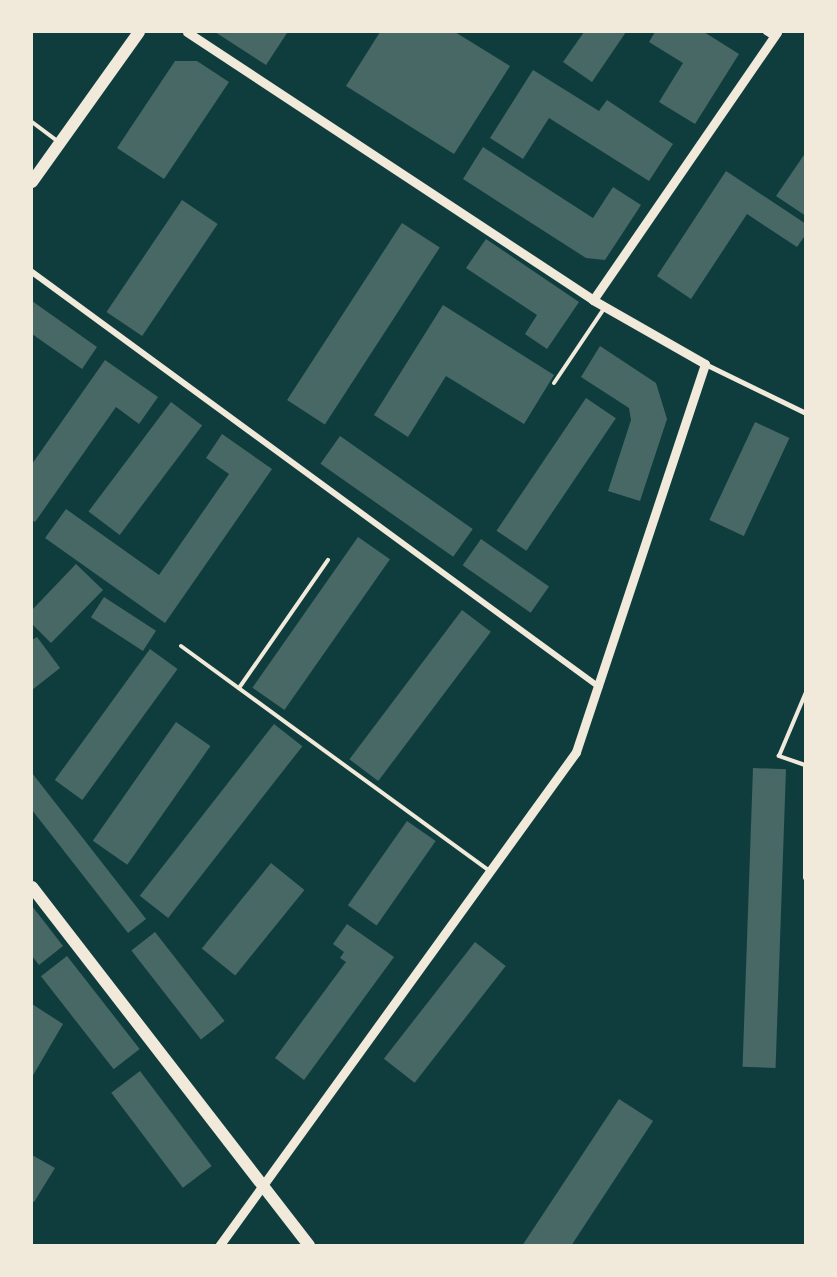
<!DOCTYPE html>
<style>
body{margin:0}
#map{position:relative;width:837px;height:1277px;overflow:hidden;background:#0f3d3e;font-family:"Source Serif 4",serif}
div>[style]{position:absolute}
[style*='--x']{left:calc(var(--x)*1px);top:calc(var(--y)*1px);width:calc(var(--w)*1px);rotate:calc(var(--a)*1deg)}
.building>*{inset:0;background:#486865;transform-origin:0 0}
.service>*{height:4px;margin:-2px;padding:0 2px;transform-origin:2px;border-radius:2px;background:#f1e9da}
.pedestrian>*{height:5px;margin:-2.5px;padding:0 2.5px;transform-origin:2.5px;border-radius:2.5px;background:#f1e9da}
.minor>*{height:6px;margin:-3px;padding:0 3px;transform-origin:3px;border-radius:3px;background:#f1e9da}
.tertiary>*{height:9px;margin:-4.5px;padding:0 4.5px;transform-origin:4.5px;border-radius:4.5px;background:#f1e9da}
.primary>*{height:12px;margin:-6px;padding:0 6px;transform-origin:6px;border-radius:6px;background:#f1e9da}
span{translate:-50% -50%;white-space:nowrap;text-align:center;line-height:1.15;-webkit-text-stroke:4.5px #f1e9da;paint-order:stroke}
.frame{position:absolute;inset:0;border:33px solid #f1e9da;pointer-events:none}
</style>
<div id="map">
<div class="building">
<div style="clip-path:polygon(215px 32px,285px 32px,287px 33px,266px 65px)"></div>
<div style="clip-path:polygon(380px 32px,455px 32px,510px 66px,454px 154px,346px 86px)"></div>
<div style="clip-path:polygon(584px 32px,626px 32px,592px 82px,563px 62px)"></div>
<div style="clip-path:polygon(655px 32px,704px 32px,739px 54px,695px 124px,659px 102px,683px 63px,649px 42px)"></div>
<div style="clip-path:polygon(175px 61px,197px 61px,229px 82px,164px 179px,117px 148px)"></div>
<div style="clip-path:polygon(533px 70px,599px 111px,607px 100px,673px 144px,649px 181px,549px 118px,523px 159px,490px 138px)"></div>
<div style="clip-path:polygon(483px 147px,593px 218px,613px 187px,641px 205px,605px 260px,586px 258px,463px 179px)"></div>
<div style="clip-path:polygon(806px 152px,806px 216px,776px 196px)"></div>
<div style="clip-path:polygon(726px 171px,806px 224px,806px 234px,797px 247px,747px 214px,691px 299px,657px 276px)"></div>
<div style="left:182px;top:200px;width:43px;height:135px;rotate:34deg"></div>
<div style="left:402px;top:223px;width:45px;height:211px;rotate:33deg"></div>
<div style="clip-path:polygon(486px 239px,579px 302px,547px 349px,525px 334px,537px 315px,466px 268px)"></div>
<div style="clip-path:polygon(32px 301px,97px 347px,82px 369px,32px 334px)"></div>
<div style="clip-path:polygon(443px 305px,554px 375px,524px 424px,446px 376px,408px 437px,374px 415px)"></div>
<div style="clip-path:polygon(600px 346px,656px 383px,667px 419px,640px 501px,608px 491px,631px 420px,629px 408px,581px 377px)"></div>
<div style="clip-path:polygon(105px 360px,158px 397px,139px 424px,116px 407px,35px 522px,32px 520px,32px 464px)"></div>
<div style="left:586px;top:398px;width:36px;height:160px;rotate:34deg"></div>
<div style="left:171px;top:402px;width:39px;height:137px;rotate:37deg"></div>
<div style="left:755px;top:422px;width:38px;height:108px;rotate:25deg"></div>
<div style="clip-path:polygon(222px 434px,272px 469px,165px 623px,45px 538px,66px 509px,159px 575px,229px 474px,206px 458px)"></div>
<div style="left:340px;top:436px;width:162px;height:34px;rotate:35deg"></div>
<div style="left:358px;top:537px;width:39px;height:184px;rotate:35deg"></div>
<div style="left:481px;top:539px;width:83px;height:32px;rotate:35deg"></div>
<div style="clip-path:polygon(76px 564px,103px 590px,51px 643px,32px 624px,32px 610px)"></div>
<div style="left:104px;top:597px;width:62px;height:24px;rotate:33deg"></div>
<div style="left:462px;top:610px;width:36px;height:187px;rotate:37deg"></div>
<div style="clip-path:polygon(37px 637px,60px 668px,32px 690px,32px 640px)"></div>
<div style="left:150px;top:649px;width:34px;height:162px;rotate:36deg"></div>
<div style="left:176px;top:722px;width:42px;height:145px;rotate:35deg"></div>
<div style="left:274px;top:724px;width:36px;height:218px;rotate:38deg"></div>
<div style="left:753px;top:768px;width:33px;height:299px;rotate:2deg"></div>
<div style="clip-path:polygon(32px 773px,146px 919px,128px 933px,32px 810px)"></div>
<div style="left:407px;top:821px;width:35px;height:103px;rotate:35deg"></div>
<div style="left:271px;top:863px;width:43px;height:110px;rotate:39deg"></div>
<div style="clip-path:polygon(32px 906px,63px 946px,39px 965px,32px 956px)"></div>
<div style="clip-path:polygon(347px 924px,394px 957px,304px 1080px,275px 1058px,346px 962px,340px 958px,344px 952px,333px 944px)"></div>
<div style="left:155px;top:932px;width:113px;height:30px;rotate:52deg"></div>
<div style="left:475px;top:942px;width:39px;height:148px;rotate:38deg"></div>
<div style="left:67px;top:956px;width:118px;height:33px;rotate:52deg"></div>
<div style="clip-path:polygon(32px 1004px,63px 1024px,32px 1077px)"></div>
<div style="left:140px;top:1071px;width:119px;height:36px;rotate:53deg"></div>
<div style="clip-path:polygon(619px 1099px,653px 1121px,571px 1246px,522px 1246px)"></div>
<div style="clip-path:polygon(32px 1155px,55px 1168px,34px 1202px,32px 1201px)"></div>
</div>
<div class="service">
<div style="--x:32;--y:122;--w:34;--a:37"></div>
<div style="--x:554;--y:383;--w:92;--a:-56.1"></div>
<div style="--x:181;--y:646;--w:381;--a:36.1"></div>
<div style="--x:239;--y:688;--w:156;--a:-55.2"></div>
<div style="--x:805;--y:765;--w:113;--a:90"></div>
<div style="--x:805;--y:765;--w:28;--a:-161"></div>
<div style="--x:779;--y:756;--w:69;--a:-67.1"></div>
</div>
<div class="pedestrian">
<div style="--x:705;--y:364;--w:112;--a:25.9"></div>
</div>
<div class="minor">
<div style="--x:766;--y:32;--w:9;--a:32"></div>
<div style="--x:32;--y:272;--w:703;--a:36.2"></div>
</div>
<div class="tertiary">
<div style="--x:187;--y:32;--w:486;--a:33.4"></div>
<div style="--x:593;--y:300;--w:129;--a:29.7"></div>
<div style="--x:705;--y:364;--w:409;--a:108.4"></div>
<div style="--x:576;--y:752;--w:609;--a:125.85"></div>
<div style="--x:593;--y:300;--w:325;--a:-55.5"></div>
</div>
<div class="primary">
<div style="--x:32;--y:182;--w:184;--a:-54.5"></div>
<div style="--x:32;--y:887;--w:453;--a:52.3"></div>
</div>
<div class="frame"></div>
</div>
